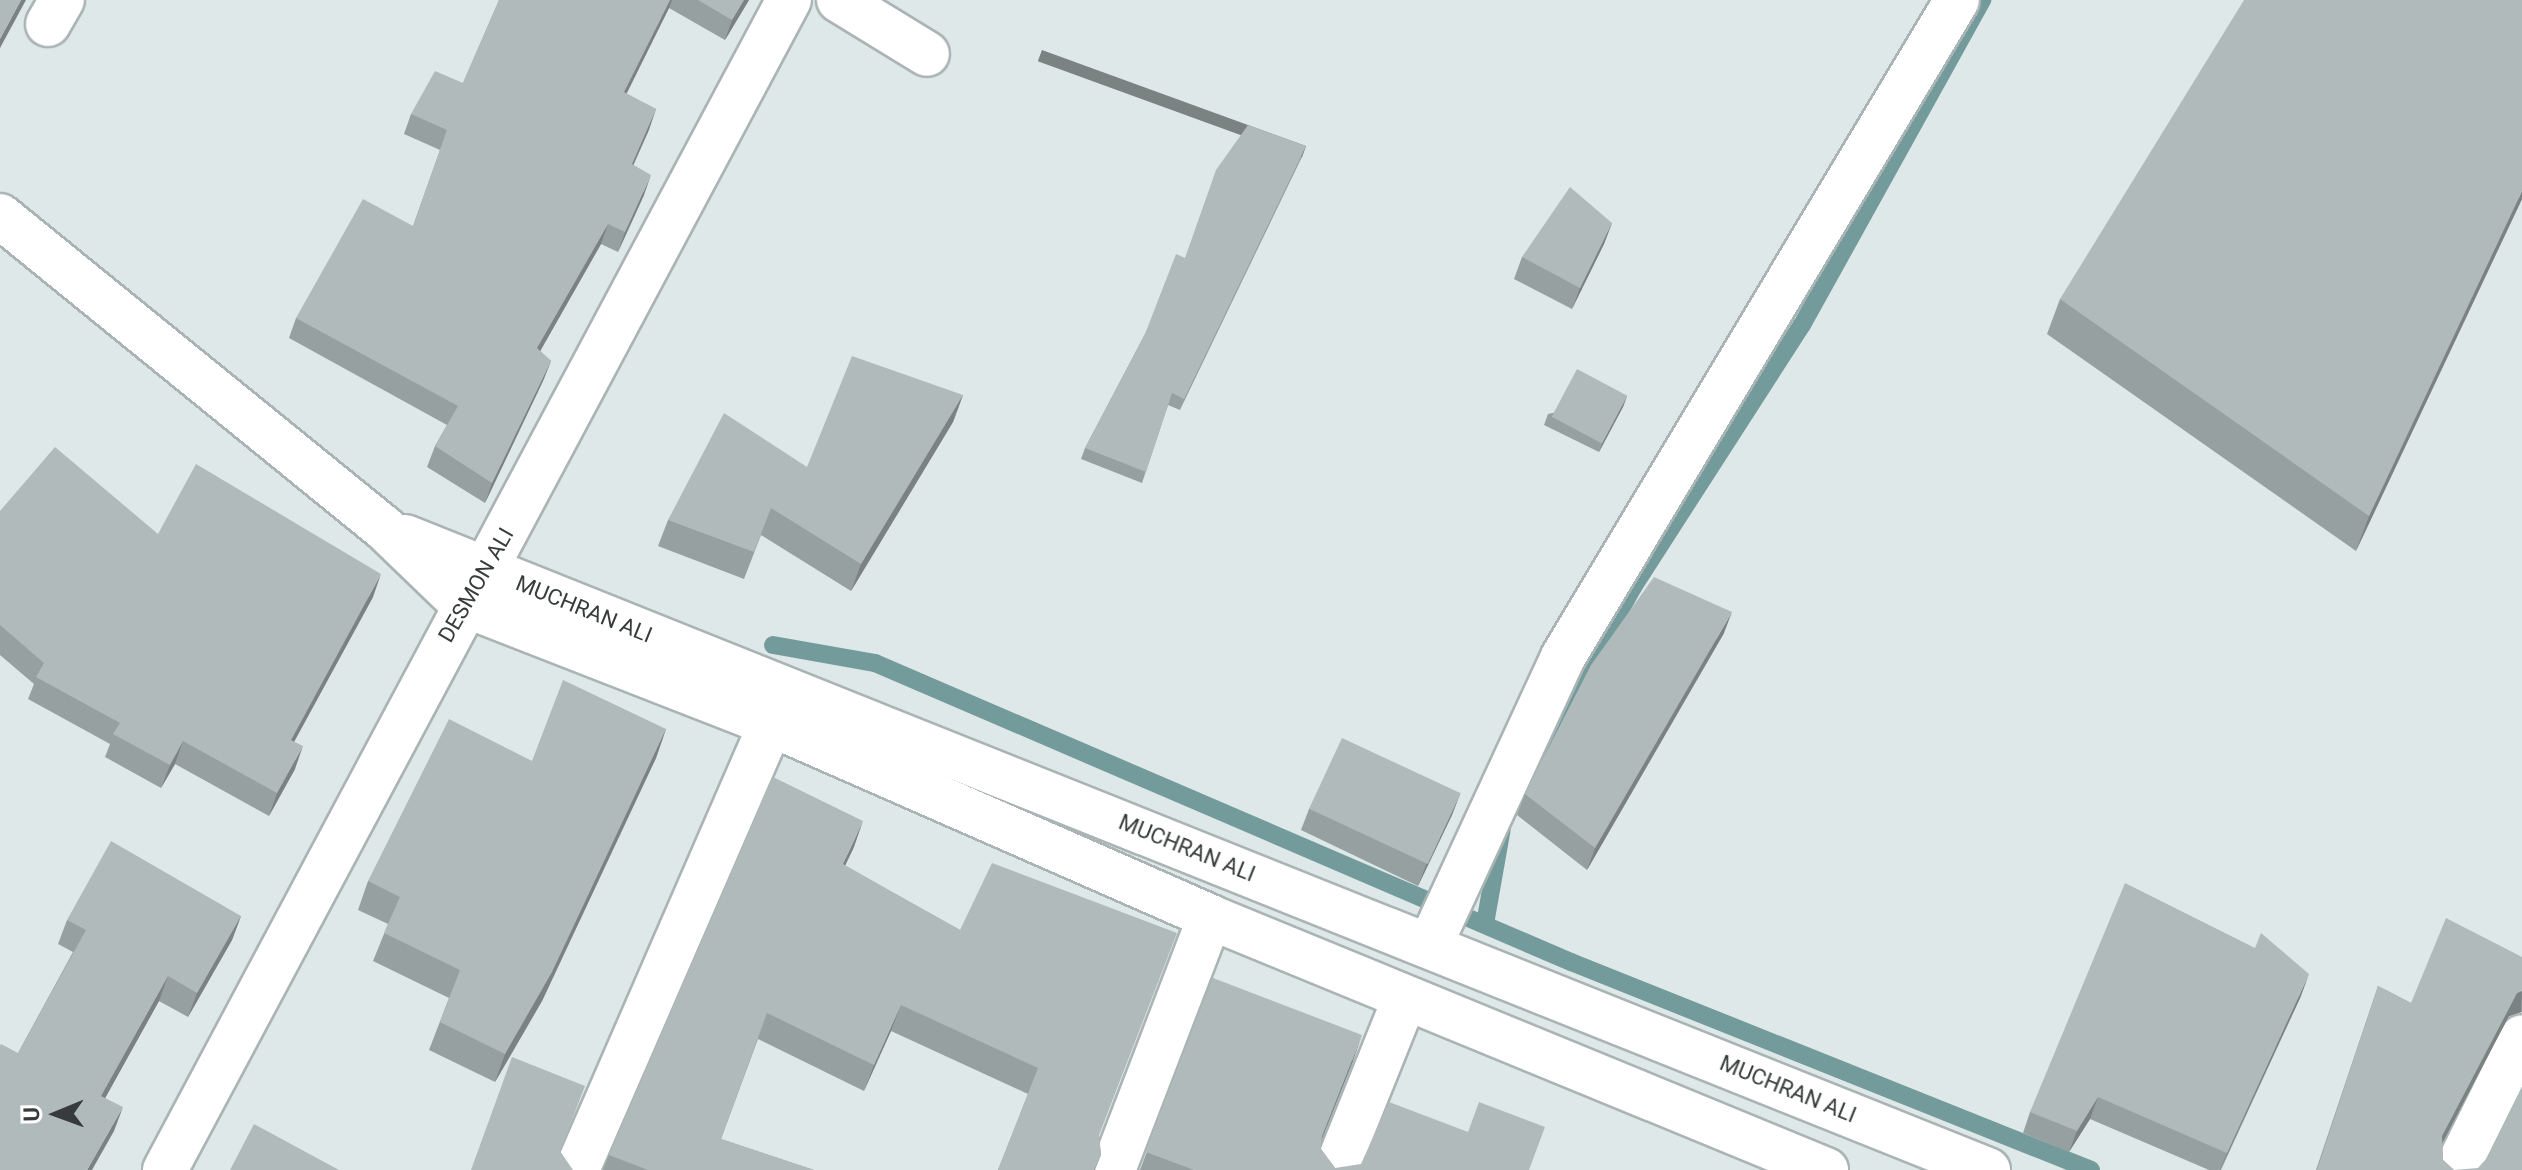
<!DOCTYPE html>
<style>
body{margin:0}
#map{position:relative;width:2522px;height:1170px;overflow:hidden;background:#dee8e8;font-family:Roboto,sans-serif}
div>[style]{position:absolute}
[style*='--x']{left:calc(var(--x)*1px);top:calc(var(--y)*1px);width:calc(var(--w)*1px);rotate:calc(var(--a)*1deg)}
.stream>*{height:18px;margin:-9px;padding:0 9px;transform-origin:9px;border-radius:9px;background:#739b9b}
.roads{filter:drop-shadow(2px 0 #abb4b4) drop-shadow(-2px 0 #abb4b4) drop-shadow(0 2px #abb4b4) drop-shadow(0 -2px #abb4b4)}
.minor>*{height:44px;margin:-22px;padding:0 22px;transform-origin:22px;border-radius:22px;background:#fff}
.wall>*{inset:0;background:#97a0a0}
.shaded-wall>*{inset:0;background:#7b8282;transform-origin:0 0}
.building>*{inset:0;background:#b0baba;transform-origin:0 0}
span{translate:-50% -50%;white-space:nowrap;text-align:center;line-height:1.15;-webkit-text-stroke:8px #fff;paint-order:stroke}
.street-label{font-size:22px;color:#373b3b}
.north{position:absolute;left:16px;top:1074px;width:80px;height:80px;-webkit-text-stroke:6px #fff;paint-order:stroke;rotate:269deg;font-size:22px;font-weight:700;line-height:32px;text-align:center;color:#373b3b}
.north::after{content:'';display:block;margin:auto;width:28px;height:36px;background:#373b3b;clip-path:polygon(50% 0,100% 100%,50% 72%,0 100%)}
</style>
<div id="map">
<div class="stream">
<div style="--x:773;--y:645;--w:104;--a:10"></div>
<div style="--x:875;--y:663;--w:758;--a:23.25"></div>
<div style="--x:1571;--y:962;--w:560;--a:21.8"></div>
<div style="--x:1539;--y:756;--w:193;--a:-60.9"></div>
<div style="--x:1633;--y:587;--w:312;--a:-57.2"></div>
<div style="--x:1802;--y:325;--w:372;--a:-61"></div>
<div style="--x:1485;--y:924;--w:97;--a:-80"></div>
</div>
<div class="roads">
<div class="minor">
<div style="--x:839;--y:0;--w:103;--a:31.5"></div>
<div style="--x:48;--y:24;--w:28;--a:-60"></div>
<div style="--x:0;--y:216;--w:495;--a:39.1"></div>
<div style="--x:384;--y:528;--w:110;--a:43.9"></div>
<div style="--x:463;--y:604;--w:331;--a:21.3"></div>
<div style="--x:771;--y:724;--w:480;--a:23.7"></div>
<div style="--x:1210;--y:917;--w:666;--a:22.33"></div>
<div style="--x:405;--y:537;--w:1705;--a:21.8"></div>
<div style="--x:1430;--y:945;--w:317;--a:-65.2"></div>
<div style="--x:1563;--y:657;--w:766;--a:-59.05"></div>
<div style="--x:165;--y:1170;--w:1326;--a:-61.93"></div>
<div style="--x:577;--y:1170;--w:486;--a:-66.5"></div>
<div style="--x:1113;--y:1170;--w:271;--a:-69"></div>
<div style="--x:1336;--y:1170;--w:185;--a:-68.1"></div>
<div style="--x:2456;--y:1170;--w:148;--a:-63.6"></div>
</div>
</div>
<div class="wall">
<div style="clip-path:polygon(499px 0,749px 0,725px 40px,669px 8px,626px 94px,656px 109px,633px 165px,644px 195px,618px 252px,601px 244px,540px 351px,551px 361px,543px 381px,485px 503px,427px 467px,435px 446px,447px 425px,289px 338px,296px 318px,413px 226px,440px 150px,404px 134px,411px 114px,463px 83px)"></div>
<div style="clip-path:polygon(1306px 146px,1302px 157px,1180px 410px,1168px 405px,1142px 483px,1081px 459px,1085px 448px,1185px 258px)"></div>
<div style="clip-path:polygon(2522px 199px,2356px 551px,2047px 334px,2060px 299px)"></div>
<div style="clip-path:polygon(1612px 223px,1604px 244px,1572px 309px,1514px 279px,1522px 257px)"></div>
<div style="clip-path:polygon(963px 395px,953px 422px,851px 591px,761px 535px,744px 579px,658px 546px,668px 520px,807px 467px)"></div>
<div style="clip-path:polygon(1627px 396px,1623px 407px,1599px 452px,1544px 425px,1548px 414px)"></div>
<div style="clip-path:polygon(0 511px,158px 534px,373px 597px,294px 742px,295px 769px,269px 816px,175px 764px,161px 788px,105px 757px,110px 744px,28px 699px,34px 684px,0 655px)"></div>
<div style="clip-path:polygon(1724px 633px,1587px 870px,1517px 815px,1525px 794px)"></div>
<div style="clip-path:polygon(666px 729px,656px 758px,542px 1001px,495px 1082px,429px 1050px,449px 998px,373px 961px,388px 924px,358px 910px,368px 881px,532px 761px)"></div>
<div style="clip-path:polygon(1460px 794px,1452px 815px,1418px 886px,1301px 830px,1309px 809px)"></div>
<div style="clip-path:polygon(854px 847px,845px 866px,960px 930px,1099px 1136px,1101px 1155px,1095px 1170px,998px 1170px,1028px 1094px,891px 1031px,864px 1091px,758px 1039px,721px 1139px,814px 1170px,603px 1170px,609px 1155px)"></div>
<div style="clip-path:polygon(241px 916px,232px 940px,188px 1017px,159px 1001px,105px 1098px,114px 1131px,18px 1053px,73px 952px,58px 944px,67px 920px)"></div>
<div style="clip-path:polygon(2522px 957px,2522px 1012px,2509px 1016px,2442px 1142px,2443px 1160px,2454px 1170px,2522px 1170px,2316px 1170px,2378px 986px,2411px 1003px)"></div>
<div style="clip-path:polygon(1213px 978px,1353px 1061px,1322px 1139px,1321px 1149px,1335px 1168px,1530px 1170px,1140px 1170px)"></div>
<div style="clip-path:polygon(2301px 996px,2221px 1170px,2209px 1170px,2090px 1119px,2069px 1152px,2023px 1133px,2030px 1112px)"></div>
</div>
<div class="shaded-wall">
<div style="clip-path:polygon(21px 0,26px 0,0 48px,0 39px)"></div>
<div style="clip-path:polygon(670px 0,672px 0,669px 8px,617px 113px,624px 92px)"></div>
<div style="clip-path:polygon(744px 0,749px 0,725px 40px,732px 20px)"></div>
<div style="clip-path:polygon(656px 109px,649px 130px,625px 184px,632px 164px)"></div>
<div style="left:1306px;top:146px;width:12px;height:281px;rotate:110deg"></div>
<div style="clip-path:polygon(651px 175px,644px 195px,618px 252px,625px 232px)"></div>
<div style="clip-path:polygon(2522px 191px,2522px 199px,2356px 551px,2369px 516px)"></div>
<div style="clip-path:polygon(1612px 223px,1604px 244px,1572px 309px,1580px 288px)"></div>
<div style="clip-path:polygon(608px 224px,601px 244px,530px 369px,537px 348px)"></div>
<div style="clip-path:polygon(551px 361px,543px 381px,485px 503px,492px 483px)"></div>
<div style="clip-path:polygon(963px 395px,953px 422px,851px 591px,861px 564px)"></div>
<div style="clip-path:polygon(1627px 396px,1623px 407px,1599px 452px,1603px 441px)"></div>
<div style="clip-path:polygon(381px 574px,373px 597px,283px 762px,291px 740px)"></div>
<div style="clip-path:polygon(1732px 612px,1724px 633px,1587px 870px,1595px 848px)"></div>
<div style="clip-path:polygon(666px 729px,656px 758px,542px 1001px,495px 1082px,505px 1054px)"></div>
<div style="clip-path:polygon(183px 741px,175px 764px,161px 788px,170px 765px)"></div>
<div style="clip-path:polygon(303px 746px,295px 769px,269px 816px,277px 793px)"></div>
<div style="clip-path:polygon(1460px 794px,1452px 815px,1418px 886px,1426px 865px)"></div>
<div style="clip-path:polygon(863px 821px,854px 847px,833px 890px,843px 864px)"></div>
<div style="clip-path:polygon(241px 916px,232px 940px,188px 1017px,197px 993px)"></div>
<div style="clip-path:polygon(2309px 974px,2301px 996px,2220px 1170px,2227px 1153px)"></div>
<div style="clip-path:polygon(168px 976px,159px 1001px,93px 1120px,101px 1096px)"></div>
<div style="clip-path:polygon(2522px 991px,2521px 1012px,2509px 1016px,2434px 1159px,2442px 1136px,2517px 993px)"></div>
<div style="clip-path:polygon(901px 1005px,891px 1031px,864px 1091px,874px 1065px)"></div>
<div style="clip-path:polygon(1362px 1035px,1353px 1061px,1313px 1161px,1322px 1136px)"></div>
<div style="clip-path:polygon(2098px 1097px,2090px 1119px,2069px 1152px,2077px 1131px)"></div>
<div style="clip-path:polygon(123px 1107px,114px 1131px,92px 1170px,87px 1170px)"></div>
</div>
<div class="building">
<div style="clip-path:polygon(0 0,21px 0,0 39px)"></div>
<div style="clip-path:polygon(499px 0,670px 0,624px 92px,656px 109px,632px 164px,651px 175px,625px 232px,608px 224px,537px 348px,551px 361px,492px 483px,435px 446px,458px 406px,296px 318px,363px 199px,413px 226px,447px 130px,411px 114px,435px 71px,463px 83px)"></div>
<div style="clip-path:polygon(698px 0,744px 0,732px 20px)"></div>
<div style="clip-path:polygon(2244px 0,2522px 0,2522px 191px,2369px 516px,2060px 299px)"></div>
<div style="clip-path:polygon(1248px 125px,1306px 146px,1184px 399px,1172px 393px,1146px 472px,1085px 448px,1145px 334px,1176px 254px,1185px 258px,1216px 170px)"></div>
<div style="clip-path:polygon(1570px 187px,1612px 223px,1580px 288px,1522px 257px)"></div>
<div style="clip-path:polygon(852px 356px,963px 395px,861px 564px,771px 508px,754px 552px,668px 520px,724px 413px,807px 467px)"></div>
<div style="left:1577px;top:369px;width:57px;height:54px;rotate:28deg"></div>
<div style="clip-path:polygon(55px 447px,158px 534px,196px 464px,381px 574px,291px 740px,303px 746px,277px 793px,183px 741px,170px 765px,113px 734px,120px 723px,36px 677px,44px 663px,0 625px,0 511px)"></div>
<div style="clip-path:polygon(1654px 577px,1732px 612px,1595px 848px,1525px 794px,1591px 665px)"></div>
<div style="clip-path:polygon(563px 680px,666px 729px,552px 972px,505px 1054px,440px 1022px,460px 970px,384px 933px,400px 897px,368px 881px,449px 719px,532px 761px)"></div>
<div style="left:1342px;top:738px;width:131px;height:78px;rotate:25deg"></div>
<div style="clip-path:polygon(773px 777px,863px 821px,843px 864px,960px 930px,992px 863px,1177px 933px,1099px 1135px,1101px 1155px,1094px 1170px,998px 1170px,1038px 1068px,901px 1005px,874px 1065px,767px 1013px,721px 1139px,814px 1170px,648px 1170px,609px 1155px)"></div>
<div style="clip-path:polygon(111px 841px,241px 916px,197px 993px,168px 976px,101px 1096px,123px 1107px,87px 1170px,0 1170px,0 1046px,1px 1044px,18px 1053px,86px 930px,67px 920px)"></div>
<div style="clip-path:polygon(2125px 883px,2255px 948px,2261px 933px,2309px 974px,2227px 1153px,2098px 1097px,2077px 1131px,2030px 1112px)"></div>
<div style="clip-path:polygon(2446px 918px,2522px 957px,2522px 991px,2517px 993px,2442px 1136px,2443px 1160px,2454px 1170px,2478px 1168px,2487px 1158px,2522px 1087px,2522px 1170px,2317px 1170px,2378px 986px,2411px 1003px)"></div>
<div style="clip-path:polygon(1213px 978px,1362px 1035px,1322px 1136px,1321px 1149px,1335px 1168px,1361px 1164px,1389px 1102px,1468px 1132px,1479px 1102px,1545px 1127px,1529px 1170px,1194px 1170px,1146px 1152px)"></div>
<div style="clip-path:polygon(512px 1057px,585px 1086px,560px 1151px,573px 1170px,471px 1170px)"></div>
<div style="clip-path:polygon(254px 1124px,339px 1170px,230px 1170px)"></div>
</div>
<div class="street-label">
<span style="left:476px;top:585px;rotate:-60deg">DESMON ALI</span>
<span style="left:584px;top:609px;rotate:22deg">MUCHRAN ALI</span>
<span style="left:1187px;top:848px;rotate:22deg">MUCHRAN ALI</span>
<span style="left:1788px;top:1089px;rotate:22deg">MUCHRAN ALI</span>
</div>
<div class="north">U</div>
</div>
